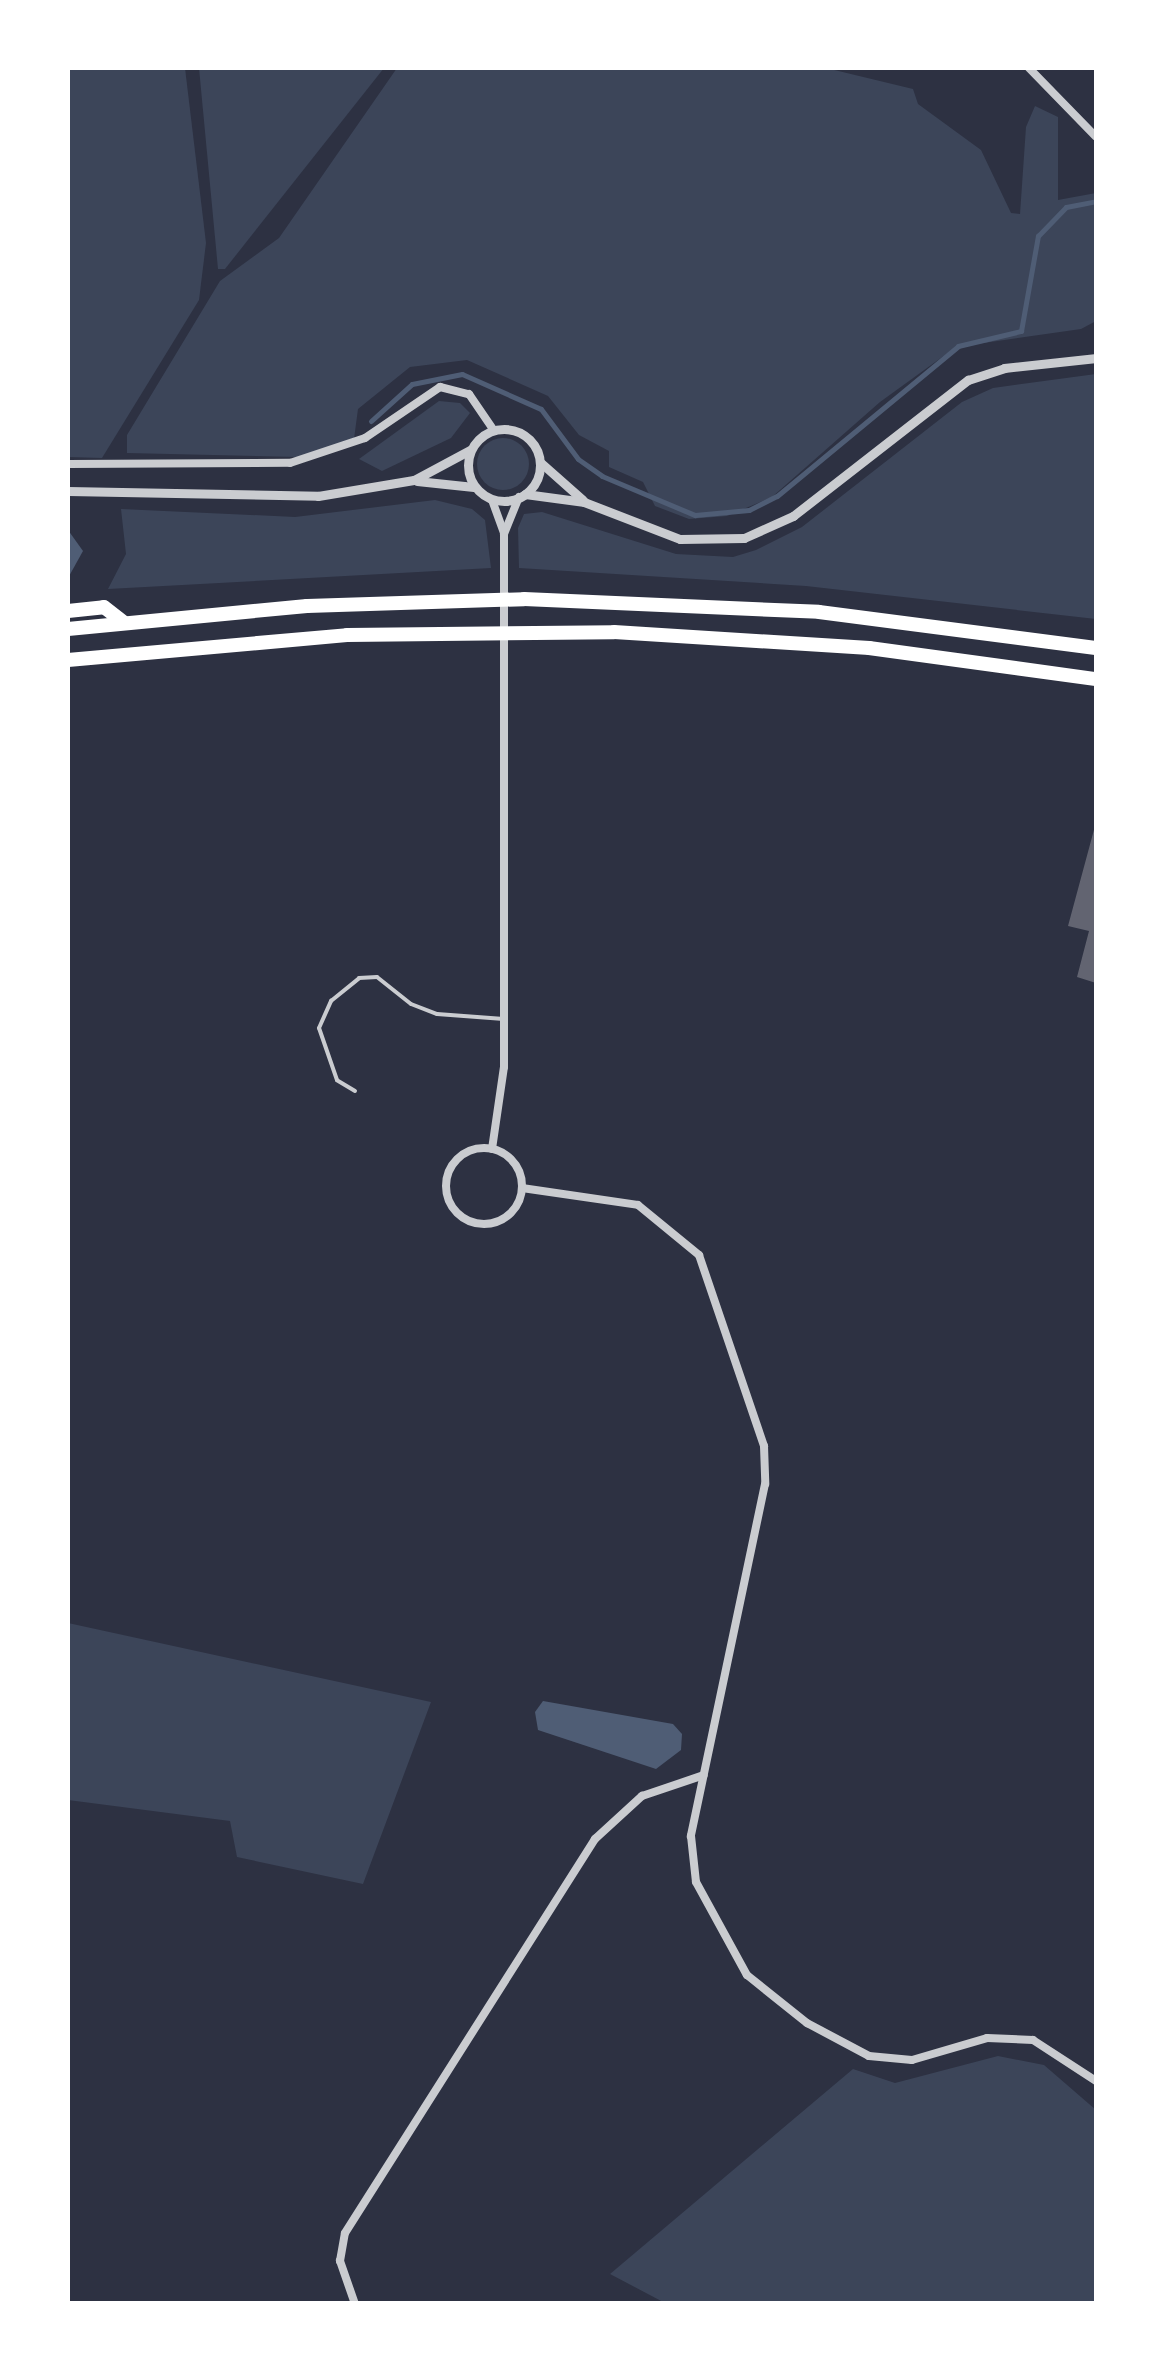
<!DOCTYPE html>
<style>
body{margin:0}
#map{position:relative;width:1164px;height:2371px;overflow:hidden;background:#2d3142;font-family:"IBM Plex Sans",sans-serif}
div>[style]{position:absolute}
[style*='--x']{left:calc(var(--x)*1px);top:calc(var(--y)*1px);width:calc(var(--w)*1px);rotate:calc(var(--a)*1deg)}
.green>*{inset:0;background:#3c4559}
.round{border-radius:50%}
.water>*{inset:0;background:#4f5d75}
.stream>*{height:5px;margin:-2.5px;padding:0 2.5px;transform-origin:2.5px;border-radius:2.5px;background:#4f5d75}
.building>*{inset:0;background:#626471}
.service>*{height:4px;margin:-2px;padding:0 2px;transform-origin:2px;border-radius:2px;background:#caccd0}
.minor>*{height:8px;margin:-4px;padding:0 4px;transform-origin:4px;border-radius:4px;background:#caccd0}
.minor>.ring{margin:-4px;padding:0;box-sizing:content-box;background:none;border:8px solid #caccd0;border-radius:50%}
.tertiary>*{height:9px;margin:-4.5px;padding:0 4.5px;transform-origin:4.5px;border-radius:4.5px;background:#caccd0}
.tertiary>.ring{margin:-4.5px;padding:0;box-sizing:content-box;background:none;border:9px solid #caccd0;border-radius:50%}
.motorway>*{height:14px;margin:-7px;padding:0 7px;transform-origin:7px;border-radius:7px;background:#fff}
span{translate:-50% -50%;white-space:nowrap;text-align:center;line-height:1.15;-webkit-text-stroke:10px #fff;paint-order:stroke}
.frame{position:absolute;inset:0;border:70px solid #fff;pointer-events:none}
</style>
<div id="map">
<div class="green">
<div style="clip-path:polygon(68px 68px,185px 68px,206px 243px,199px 300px,102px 458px,68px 457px)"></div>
<div style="clip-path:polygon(199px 68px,384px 68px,225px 269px,218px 269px)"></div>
<div style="clip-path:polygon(397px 68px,826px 68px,913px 89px,918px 104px,981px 150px,1011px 213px,1020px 214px,1026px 127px,1035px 106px,1058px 117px,1058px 200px,1096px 193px,1096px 321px,1081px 329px,956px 347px,880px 402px,772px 497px,727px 516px,689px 519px,655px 506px,643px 482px,609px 467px,609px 451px,579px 435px,548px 396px,467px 360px,410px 367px,358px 409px,354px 439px,298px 457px,127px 453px,127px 435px,220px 281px,279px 238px)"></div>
<div style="clip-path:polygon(1096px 374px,1096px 619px,806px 586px,519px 568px,518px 528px,524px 514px,542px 512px,676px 554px,733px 557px,756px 550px,802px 527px,962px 402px,993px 388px)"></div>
<div style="clip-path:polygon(439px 401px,460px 403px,470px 413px,451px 438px,382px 471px,359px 459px)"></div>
<div class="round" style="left:477px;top:438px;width:52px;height:52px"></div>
<div style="clip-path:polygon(435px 500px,472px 509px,485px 520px,491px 568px,108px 589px,126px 554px,121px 509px,295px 517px)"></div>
<div style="clip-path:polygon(68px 1623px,431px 1702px,363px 1884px,237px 1857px,230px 1821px,68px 1800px)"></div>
<div style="clip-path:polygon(998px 2056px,1044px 2065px,1096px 2110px,1096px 2303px,665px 2303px,610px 2274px,853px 2069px,895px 2083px)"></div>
</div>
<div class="water">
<div style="clip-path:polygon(68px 530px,83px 551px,68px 578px)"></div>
<div style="clip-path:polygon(543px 1701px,673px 1724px,682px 1734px,681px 1750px,656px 1769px,538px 1730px,535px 1712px)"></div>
</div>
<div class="stream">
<div style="--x:371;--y:421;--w:55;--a:-42.1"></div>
<div style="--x:412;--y:384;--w:51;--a:-11.3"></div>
<div style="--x:462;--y:374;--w:86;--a:23.9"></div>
<div style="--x:541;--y:409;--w:62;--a:53.5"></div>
<div style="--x:578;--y:459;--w:29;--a:35"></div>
<div style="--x:602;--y:476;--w:101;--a:22.8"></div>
<div style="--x:695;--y:515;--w:54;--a:-5.3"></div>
<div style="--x:749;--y:510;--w:31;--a:-27"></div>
<div style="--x:777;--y:496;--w:235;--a:-39.6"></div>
<div style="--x:958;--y:346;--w:65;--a:-13.4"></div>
<div style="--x:1021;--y:331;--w:97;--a:-79.9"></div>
<div style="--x:1038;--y:236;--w:40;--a:-46"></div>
<div style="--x:1066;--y:207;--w:31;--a:-11"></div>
</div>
<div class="building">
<div style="clip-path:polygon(1095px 826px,1096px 826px,1096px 983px,1077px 977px,1089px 931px,1068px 926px)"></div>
</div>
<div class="service">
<div style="--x:355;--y:1091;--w:21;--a:-149"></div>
<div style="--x:337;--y:1080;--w:55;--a:-109.1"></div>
<div style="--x:319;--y:1028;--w:30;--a:-66"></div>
<div style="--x:331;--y:1001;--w:36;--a:-39"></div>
<div style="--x:359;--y:978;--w:18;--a:-3"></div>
<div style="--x:377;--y:977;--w:43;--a:38.5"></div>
<div style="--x:411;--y:1004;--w:28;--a:21"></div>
<div style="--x:437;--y:1014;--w:67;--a:4.3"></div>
</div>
<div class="minor">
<div style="--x:1029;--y:68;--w:96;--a:45.8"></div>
<div style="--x:68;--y:464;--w:222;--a:-0.3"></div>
<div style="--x:290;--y:463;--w:79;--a:-18.4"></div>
<div style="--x:365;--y:438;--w:91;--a:-34.2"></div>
<div style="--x:440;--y:387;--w:30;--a:14"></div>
<div style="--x:469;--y:394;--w:42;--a:55.6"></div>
<div style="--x:492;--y:500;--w:35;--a:70"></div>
<div class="ring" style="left:446px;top:1148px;width:68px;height:68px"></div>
<div style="--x:492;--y:1149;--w:83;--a:-81.7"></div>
<div style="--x:504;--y:1067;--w:533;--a:-90"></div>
<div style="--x:504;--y:534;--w:40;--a:-68"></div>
<div style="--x:522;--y:1188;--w:117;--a:8.3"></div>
<div style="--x:638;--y:1205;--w:79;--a:39.3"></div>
<div style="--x:699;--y:1255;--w:202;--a:71.2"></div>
<div style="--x:764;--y:1446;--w:38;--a:88"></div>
<div style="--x:765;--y:1484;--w:360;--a:101.9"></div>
<div style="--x:691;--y:1836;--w:46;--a:83.8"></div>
<div style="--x:696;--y:1882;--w:106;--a:61.3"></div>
<div style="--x:747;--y:1975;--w:77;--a:38.7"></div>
<div style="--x:807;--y:2023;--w:70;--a:28"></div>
<div style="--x:869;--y:2056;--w:43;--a:5.3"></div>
<div style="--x:912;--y:2060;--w:78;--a:-16.3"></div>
<div style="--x:987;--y:2038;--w:46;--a:2.5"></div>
<div style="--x:1033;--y:2040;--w:75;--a:33.1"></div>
<div style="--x:355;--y:2304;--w:46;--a:-109.2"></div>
<div style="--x:340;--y:2261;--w:28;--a:-80"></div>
<div style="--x:345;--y:2233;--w:467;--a:-57.6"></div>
<div style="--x:595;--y:1839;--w:64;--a:-42.5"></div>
<div style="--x:642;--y:1796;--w:65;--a:-18.7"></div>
</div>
<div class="tertiary">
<div class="ring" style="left:468px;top:429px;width:63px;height:63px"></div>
<div style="--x:540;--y:462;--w:57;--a:41.5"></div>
<div style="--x:417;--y:481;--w:57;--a:6"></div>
<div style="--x:68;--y:491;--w:250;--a:1.1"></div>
<div style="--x:318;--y:496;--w:97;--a:-9.5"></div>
<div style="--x:414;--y:480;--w:64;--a:-28.2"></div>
<div style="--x:525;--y:494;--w:60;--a:7.7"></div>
<div style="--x:584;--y:502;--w:103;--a:21.1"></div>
<div style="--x:680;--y:539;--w:64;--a:-0.9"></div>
<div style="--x:744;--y:538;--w:54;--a:-24.2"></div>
<div style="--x:793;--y:516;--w:222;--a:-37.9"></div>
<div style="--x:968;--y:380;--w:38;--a:-18"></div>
<div style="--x:1004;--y:368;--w:93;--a:-6.2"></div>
</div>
<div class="motorway">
<div style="--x:68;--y:611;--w:36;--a:-6"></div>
<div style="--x:104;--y:607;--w:24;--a:38"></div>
<div style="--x:68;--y:629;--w:240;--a:-5.5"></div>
<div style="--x:307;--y:606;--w:217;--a:-1.8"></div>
<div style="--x:524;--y:599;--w:295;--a:2.5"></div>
<div style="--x:819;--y:612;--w:279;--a:7.4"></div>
<div style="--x:68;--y:660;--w:280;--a:-5.1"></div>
<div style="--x:347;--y:635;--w:267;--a:-0.6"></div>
<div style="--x:614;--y:632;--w:256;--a:3.6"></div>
<div style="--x:869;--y:648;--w:229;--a:7.8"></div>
</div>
<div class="frame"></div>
</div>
